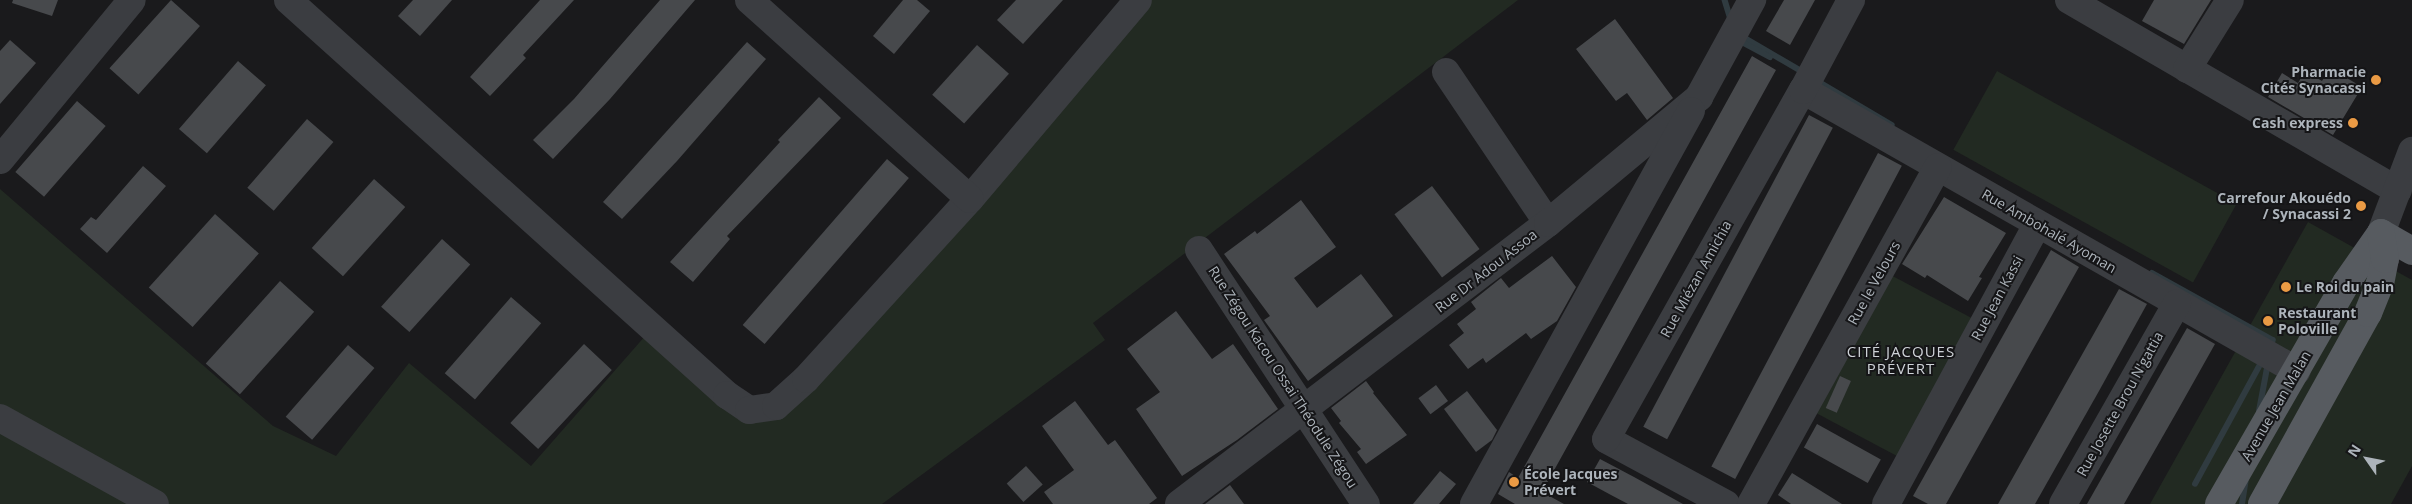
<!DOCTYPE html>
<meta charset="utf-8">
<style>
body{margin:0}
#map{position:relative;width:2412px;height:504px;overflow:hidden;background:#1a1a1c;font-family:"Open Sans",sans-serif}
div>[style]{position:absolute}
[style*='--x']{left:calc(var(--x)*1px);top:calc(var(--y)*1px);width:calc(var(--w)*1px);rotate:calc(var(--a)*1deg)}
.green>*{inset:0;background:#222a22;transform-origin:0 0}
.stream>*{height:5.5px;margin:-2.75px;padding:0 2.75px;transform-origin:2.75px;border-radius:2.75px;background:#303b40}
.building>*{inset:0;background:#47494c;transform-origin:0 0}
.minor>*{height:28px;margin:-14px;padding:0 14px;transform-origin:14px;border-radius:14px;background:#3b3d41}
.major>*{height:28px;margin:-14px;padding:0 14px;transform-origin:14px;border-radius:14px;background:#575b60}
.dots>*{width:14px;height:14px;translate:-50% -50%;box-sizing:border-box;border:2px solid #151517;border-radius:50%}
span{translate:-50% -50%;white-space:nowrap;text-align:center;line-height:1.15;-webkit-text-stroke:4px #151517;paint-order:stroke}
.poi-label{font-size:14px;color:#adb4bb;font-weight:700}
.right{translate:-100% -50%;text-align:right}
.left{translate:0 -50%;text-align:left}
.street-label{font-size:14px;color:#adb4bb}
.neighbourhood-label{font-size:15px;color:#ced2d7;letter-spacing:1px}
.north{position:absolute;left:2342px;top:434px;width:50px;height:50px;-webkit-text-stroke:4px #151517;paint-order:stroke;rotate:303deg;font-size:14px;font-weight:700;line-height:20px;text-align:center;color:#adb4bb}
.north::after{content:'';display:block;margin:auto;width:18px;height:22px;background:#adb4bb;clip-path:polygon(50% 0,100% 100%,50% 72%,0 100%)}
</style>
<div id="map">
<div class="green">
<div style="clip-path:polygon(1149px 0,1518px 0,1093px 323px,1105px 340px,882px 504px,0 504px,0 189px,273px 426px,336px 456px,409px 363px,531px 466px,646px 335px,727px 405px,778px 408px)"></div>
<div style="left:1997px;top:71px;width:274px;height:90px;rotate:29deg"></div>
<div style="clip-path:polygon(2308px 222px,2412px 280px,2412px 466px,2391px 504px,2150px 504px)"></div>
<div style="left:1887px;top:273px;width:99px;height:157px;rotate:28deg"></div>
</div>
<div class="stream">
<div style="--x:1725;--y:0;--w:21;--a:73"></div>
<div style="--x:1740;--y:35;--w:73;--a:30.4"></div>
<div style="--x:1740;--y:41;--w:34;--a:28"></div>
<div style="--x:1816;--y:80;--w:88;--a:30.6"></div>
<div style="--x:2152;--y:273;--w:138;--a:29"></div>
<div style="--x:2273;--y:340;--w:7;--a:98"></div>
<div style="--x:2259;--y:411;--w:49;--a:-79.4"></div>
<div style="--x:2195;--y:484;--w:136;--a:-61.4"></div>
<div style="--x:2242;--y:504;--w:25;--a:-81"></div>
</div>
<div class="building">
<div style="clip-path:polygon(13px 0,58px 0,52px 16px,12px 3px)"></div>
<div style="left:171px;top:0;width:39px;height:92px;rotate:42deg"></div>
<div style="clip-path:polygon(413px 0,452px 0,420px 36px,398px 16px)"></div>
<div style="clip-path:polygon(540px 0,574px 0,523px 55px,526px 58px,490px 96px,470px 77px)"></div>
<div style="clip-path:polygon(660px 0,695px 0,610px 99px,553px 159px,533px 140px,574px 99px)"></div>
<div style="clip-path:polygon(903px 0,917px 0,930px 11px,894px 54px,873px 36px)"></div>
<div style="clip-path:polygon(1016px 0,1063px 0,1023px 44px,997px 20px)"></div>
<div style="clip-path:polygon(1784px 0,1815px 0,1790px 45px,1766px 31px)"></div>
<div style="clip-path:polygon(2154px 0,2211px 0,2184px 44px,2142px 21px)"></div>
<div style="clip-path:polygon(1615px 19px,1673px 98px,1647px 120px,1627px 93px,1616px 101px,1576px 49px)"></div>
<div style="clip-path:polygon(10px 40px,36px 63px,0 104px,0 51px)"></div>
<div style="clip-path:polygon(747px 42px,766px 59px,677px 161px,622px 219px,603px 202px)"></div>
<div style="left:977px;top:45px;width:43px;height:67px;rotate:42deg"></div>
<div style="clip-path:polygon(1752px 56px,1776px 70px,1542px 492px,1564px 504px,1515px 504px,1498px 494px,1509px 472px,1518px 478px)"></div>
<div style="left:238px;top:61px;width:37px;height:90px;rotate:41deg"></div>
<div style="clip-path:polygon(2330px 68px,2362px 87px,2333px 135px,2268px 97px,2282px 73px,2298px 83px,2305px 71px,2322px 81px)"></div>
<div style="clip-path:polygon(819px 97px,841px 118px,727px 236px,730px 239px,693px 282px,670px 262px,780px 142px,778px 140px)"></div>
<div style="left:77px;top:101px;width:38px;height:94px;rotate:41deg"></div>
<div style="left:1809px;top:115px;width:27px;height:353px;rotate:28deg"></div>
<div style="left:307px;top:119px;width:35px;height:91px;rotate:41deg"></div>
<div style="left:1878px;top:153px;width:27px;height:355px;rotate:28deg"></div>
<div style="left:887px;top:159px;width:29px;height:220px;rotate:41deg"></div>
<div style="clip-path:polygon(143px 166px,166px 186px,107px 253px,80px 229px,91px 217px,96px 220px)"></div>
<div style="left:374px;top:179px;width:42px;height:93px;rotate:42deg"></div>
<div style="left:1432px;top:186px;width:79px;height:47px;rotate:53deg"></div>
<div style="clip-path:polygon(1944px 197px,2006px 233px,1979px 277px,1982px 278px,1968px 301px,1927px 275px,1925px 278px,1902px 264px)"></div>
<div style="clip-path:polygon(1301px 200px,1336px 247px,1294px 278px,1317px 308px,1361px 274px,1393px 316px,1308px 381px,1264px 320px,1270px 316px,1224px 254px,1255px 231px,1257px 234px)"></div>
<div style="left:215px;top:214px;width:59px;height:99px;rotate:42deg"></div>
<div style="left:442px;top:239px;width:38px;height:91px;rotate:42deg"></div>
<div style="clip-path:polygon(2051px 250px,2079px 267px,1946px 504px,1928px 504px,1913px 496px)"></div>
<div style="clip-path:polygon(1552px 256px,1576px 287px,1557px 321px,1531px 339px,1526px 333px,1486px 363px,1483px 358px,1468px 369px,1449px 345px,1464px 333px,1457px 324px,1476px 309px,1471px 302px,1501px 278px,1509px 288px)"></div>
<div style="left:280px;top:281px;width:46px;height:111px;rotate:42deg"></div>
<div style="clip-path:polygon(2119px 289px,2147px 304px,2099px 391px,2035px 504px,1998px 504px)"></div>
<div style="left:511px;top:297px;width:40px;height:101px;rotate:41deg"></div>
<div style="clip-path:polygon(1176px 311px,1212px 359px,1233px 344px,1278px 409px,1237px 440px,1182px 476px,1136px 409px,1160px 392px,1127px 349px)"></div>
<div style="clip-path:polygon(2187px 328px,2215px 344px,2179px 408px,2124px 504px,2087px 504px)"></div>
<div style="left:584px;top:344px;width:38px;height:108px;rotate:43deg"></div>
<div style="left:348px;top:345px;width:35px;height:95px;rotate:41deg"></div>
<div style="left:1840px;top:376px;width:12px;height:35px;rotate:24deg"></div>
<div style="clip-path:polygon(1366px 381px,1374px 392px,1373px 393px,1407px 435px,1366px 464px,1357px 452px,1361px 449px,1339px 423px,1341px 421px,1331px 408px)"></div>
<div style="left:1436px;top:385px;width:20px;height:22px;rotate:53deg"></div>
<div style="clip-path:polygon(1467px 391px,1497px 430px,1492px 440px,1476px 452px,1444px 409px)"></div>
<div style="clip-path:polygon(1075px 401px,1108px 445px,1115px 440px,1157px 498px,1149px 504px,1053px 504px,1044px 492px,1074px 470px,1042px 426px)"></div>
<div style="left:1817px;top:424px;width:73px;height:27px;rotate:29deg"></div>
<div style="clip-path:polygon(1600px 459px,1634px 477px,1683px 504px,1628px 504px,1611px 495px,1587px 482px)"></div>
<div style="left:1026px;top:466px;width:25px;height:26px;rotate:48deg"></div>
<div style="clip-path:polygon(1440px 471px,1456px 484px,1439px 504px,1413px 504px)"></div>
<div style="clip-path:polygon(1792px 473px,1842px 504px,1791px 504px,1778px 495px)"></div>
<div style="clip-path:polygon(1230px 485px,1244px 504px,1205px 504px)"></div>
</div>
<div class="minor">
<div style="--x:288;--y:0;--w:591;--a:41.98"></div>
<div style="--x:727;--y:395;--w:27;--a:34"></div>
<div style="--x:749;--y:410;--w:27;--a:-8"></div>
<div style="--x:776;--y:406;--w:40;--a:-42"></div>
<div style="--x:806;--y:379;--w:244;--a:-47.7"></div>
<div style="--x:970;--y:199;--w:260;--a:-49.8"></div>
<div style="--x:749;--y:0;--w:297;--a:42"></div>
<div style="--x:2069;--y:0;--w:380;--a:30.1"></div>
<div style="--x:2187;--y:69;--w:81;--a:-58.1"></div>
<div style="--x:1446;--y:72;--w:182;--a:56"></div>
<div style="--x:1803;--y:90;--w:568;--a:29.63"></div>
<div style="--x:0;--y:160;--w:207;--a:-50.5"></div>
<div style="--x:2381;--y:233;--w:88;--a:-69.3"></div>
<div style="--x:1199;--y:250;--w:304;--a:56.7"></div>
<div style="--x:0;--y:418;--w:177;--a:29"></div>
<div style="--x:1179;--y:504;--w:464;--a:-37.3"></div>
<div style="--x:1548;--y:223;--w:197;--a:-39.8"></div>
<div style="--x:1699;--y:97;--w:111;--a:-61.3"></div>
<div style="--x:1474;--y:504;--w:449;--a:-61.1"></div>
<div style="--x:1726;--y:504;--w:136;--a:-151.6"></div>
<div style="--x:1606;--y:439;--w:401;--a:-60.6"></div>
<div style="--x:1803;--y:90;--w:102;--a:-61.9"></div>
<div style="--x:1751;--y:504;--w:385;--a:-61"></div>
<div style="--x:1886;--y:504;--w:317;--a:-61.6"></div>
<div style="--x:2063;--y:504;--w:231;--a:-60.4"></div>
</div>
<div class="major">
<div style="--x:2381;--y:233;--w:36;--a:30"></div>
<div style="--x:2219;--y:504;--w:255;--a:-60.1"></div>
<div style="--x:2346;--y:283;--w:61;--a:-55"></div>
<div style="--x:2262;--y:504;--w:218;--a:-61"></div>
<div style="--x:2368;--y:313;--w:31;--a:-68"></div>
<div style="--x:2380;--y:284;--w:25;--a:-79"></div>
<div style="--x:2385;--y:259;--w:26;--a:-99"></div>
</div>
<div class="dots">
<div style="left:2376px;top:80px;background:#ea9a44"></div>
<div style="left:2353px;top:123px;background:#ea9a44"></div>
<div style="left:2361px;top:206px;background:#ea9a44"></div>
<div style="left:2286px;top:287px;background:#ea9a44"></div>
<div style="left:2268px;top:321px;background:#ea9a44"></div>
<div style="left:1514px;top:482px;background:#ea9a44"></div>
</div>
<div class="poi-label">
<span class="right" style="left:2366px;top:80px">Pharmacie<br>Cités Synacassi</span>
<span class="right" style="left:2343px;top:123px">Cash express</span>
<span class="right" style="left:2351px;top:206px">Carrefour Akouédo<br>/ Synacassi 2</span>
<span class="left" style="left:2296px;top:287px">Le Roi du pain</span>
<span class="left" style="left:2278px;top:321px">Restaurant<br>Poloville</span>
<span class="left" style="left:1524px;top:482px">École Jacques<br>Prévert</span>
</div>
<div class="street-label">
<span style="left:2049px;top:231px;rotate:30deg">Rue Ambohalé Ayoman</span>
<span style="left:1486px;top:271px;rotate:-38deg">Rue Dr Adou Assoa</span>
<span style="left:1696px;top:279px;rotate:-61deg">Rue Miézan Amichia</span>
<span style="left:1874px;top:283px;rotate:-61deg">Rue le Velours</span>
<span style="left:1997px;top:298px;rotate:-62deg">Rue Jean Kassi</span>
<span style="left:1283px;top:377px;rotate:57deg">Rue Zégou Kacou Ossai Théodule Zégou</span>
<span style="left:2120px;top:404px;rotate:-61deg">Rue Josette Brou N'gattia</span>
<span style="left:2276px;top:406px;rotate:-60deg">Avenue Jean Malan</span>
</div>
<div class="neighbourhood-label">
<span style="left:1901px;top:360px">CITÉ JACQUES<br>PRÉVERT</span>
</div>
<div class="north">N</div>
</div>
